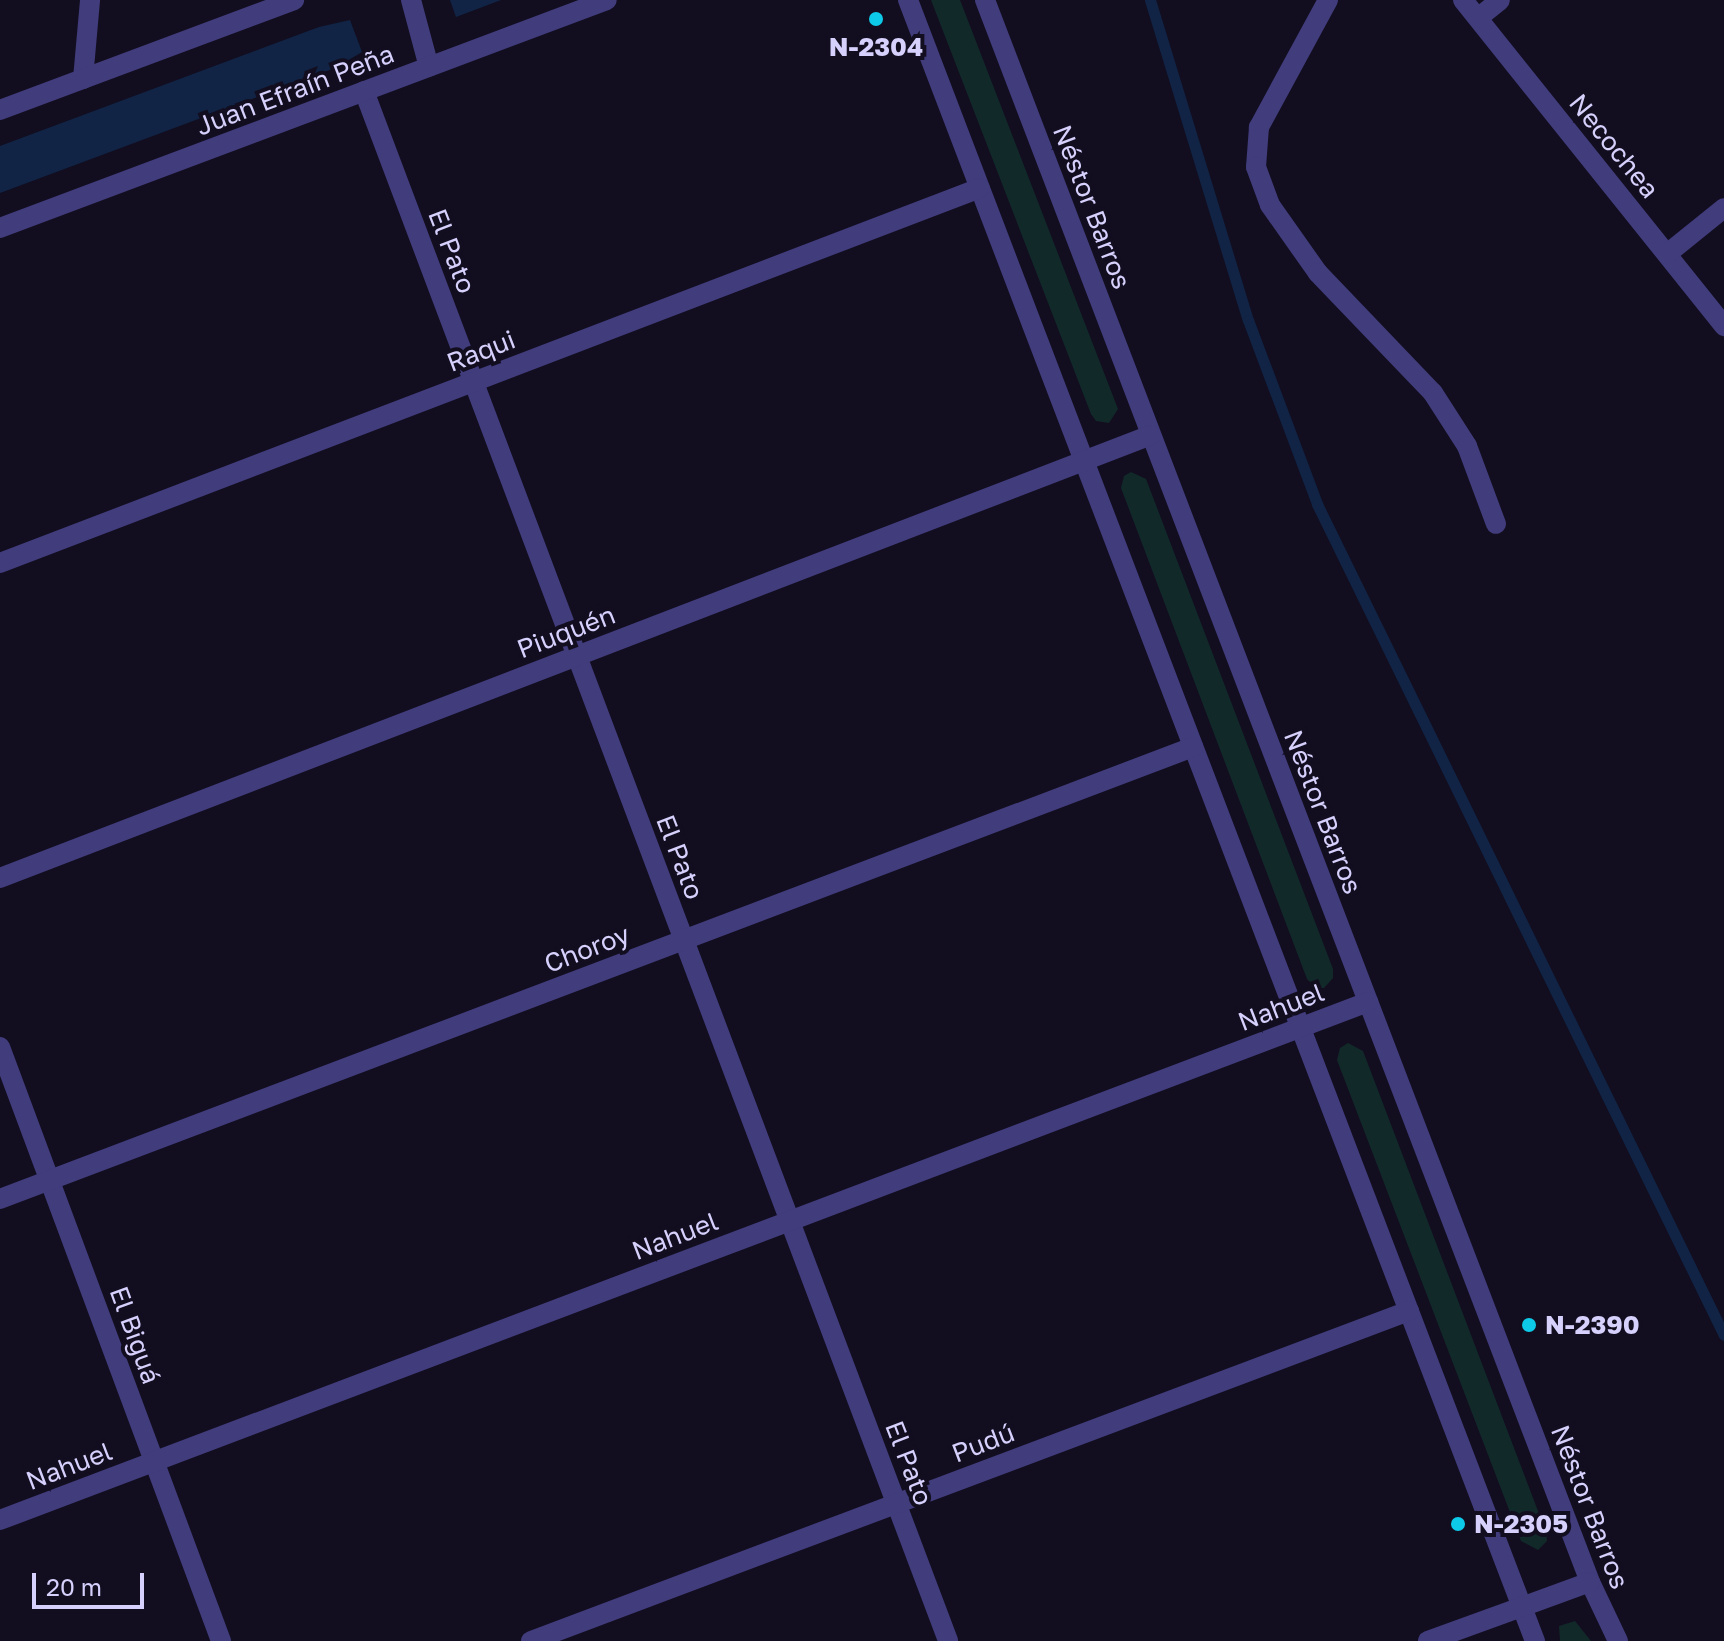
<!DOCTYPE html>
<meta charset="utf-8">
<style>
body{margin:0}
#map{position:relative;width:1724px;height:1641px;overflow:hidden;background:#120e20;font-family:"Golos Text",sans-serif}
div>[style]{position:absolute}
[style*='--x']{left:calc(var(--x)*1px);top:calc(var(--y)*1px);width:calc(var(--w)*1px);rotate:calc(var(--a)*1deg)}
.green>*{inset:0;background:#122929}
.water>*{inset:0;background:#112445}
.stream>*{height:11px;margin:-5.5px;padding:0 5.5px;transform-origin:5.5px;border-radius:5.5px;background:#112445}
.minor>*{height:20px;margin:-10px;padding:0 10px;transform-origin:10px;border-radius:10px;background:#413c7c}
.dots>*{width:22px;height:22px;translate:-50% -50%;box-sizing:border-box;border:4px solid #120e20;border-radius:50%}
span{translate:-50% -50%;white-space:nowrap;text-align:center;line-height:1.15;-webkit-text-stroke:8px #120e20;paint-order:stroke}
.poi-label{font-size:26px;color:#d6d0fc;font-weight:700}
.left{translate:0 -50%;text-align:left}
.street-label{font-size:26px;color:#d6d0fc}
.scale{position:absolute;left:32px;top:1573px;width:112px;height:36px;box-sizing:border-box;border:4px solid #d6d0fc;border-top:0;padding-left:10px;font-size:24px;line-height:28px;white-space:nowrap;color:#d6d0fc;-webkit-text-stroke:6px #120e20;paint-order:stroke}
</style>
<div id="map">
<div class="green">
<div style="clip-path:polygon(931px 0,960px 0,1118px 409px,1109px 423px,1096px 421px,1091px 414px)"></div>
<div style="clip-path:polygon(1131px 472px,1146px 479px,1333px 969px,1333px 978px,1324px 988px,1316px 988px,1307px 979px,1121px 488px,1124px 476px)"></div>
<div style="clip-path:polygon(1348px 1043px,1363px 1051px,1546px 1532px,1547px 1541px,1538px 1550px,1521px 1541px,1337px 1060px,1340px 1048px)"></div>
<div style="clip-path:polygon(1575px 1621px,1591px 1641px,1560px 1641px,1559px 1626px)"></div>
</div>
<div class="water">
<div style="clip-path:polygon(450px 0,501px 0,456px 17px)"></div>
<div style="clip-path:polygon(350px 20px,362px 52px,335px 68px,0 193px,0 146px,319px 27px)"></div>
</div>
<div class="stream">
<div style="--x:1150;--y:0;--w:335;--a:73"></div>
<div style="--x:1248;--y:320;--w:197;--a:69.4"></div>
<div style="--x:1317;--y:504;--w:925;--a:63.91"></div>
</div>
<div class="minor">
<div style="--x:411;--y:0;--w:69;--a:75"></div>
<div style="--x:908;--y:0;--w:1757;--a:69.09"></div>
<div style="--x:985;--y:0;--w:1694;--a:69.07"></div>
<div style="--x:1590;--y:1582;--w:65;--a:64.6"></div>
<div style="--x:1328;--y:0;--w:145;--a:118.5"></div>
<div style="--x:1259;--y:127;--w:40;--a:94.3"></div>
<div style="--x:1256;--y:167;--w:40;--a:69.8"></div>
<div style="--x:1270;--y:205;--w:83;--a:54.8"></div>
<div style="--x:1318;--y:273;--w:166;--a:46.2"></div>
<div style="--x:1433;--y:393;--w:63;--a:57.3"></div>
<div style="--x:1467;--y:446;--w:83;--a:69.6"></div>
<div style="--x:1463;--y:0;--w:418;--a:51.3"></div>
<div style="--x:1478;--y:18;--w:28;--a:-39"></div>
<div style="--x:83;--y:79;--w:79;--a:-84.9"></div>
<div style="--x:364;--y:91;--w:1656;--a:69.35"></div>
<div style="--x:0;--y:110;--w:314;--a:-20.5"></div>
<div style="--x:0;--y:228;--w:648;--a:-20.59"></div>
<div style="--x:1667;--y:254;--w:73;--a:-38.9"></div>
<div style="--x:0;--y:563;--w:1049;--a:-20.94"></div>
<div style="--x:0;--y:878;--w:1233;--a:-21.05"></div>
<div style="--x:0;--y:1047;--w:634;--a:69.59"></div>
<div style="--x:0;--y:1199;--w:1276;--a:-20.75"></div>
<div style="--x:0;--y:1520;--w:1463;--a:-20.74"></div>
<div style="--x:531;--y:1641;--w:938;--a:-20.6"></div>
<div style="--x:1428;--y:1641;--w:172;--a:-20"></div>
</div>
<div class="dots">
<div style="left:876px;top:19px;background:#0ecae9"></div>
<div style="left:1529px;top:1325px;background:#0ecae9"></div>
<div style="left:1458px;top:1524px;background:#0ecae9"></div>
</div>
<div class="poi-label">
<span style="left:876px;top:47px">N-2304</span>
<span class="left" style="left:1545px;top:1325px">N-2390</span>
<span class="left" style="left:1474px;top:1524px">N-2305</span>
</div>
<div class="street-label">
<span style="left:295px;top:90px;rotate:-21deg">Juan Efraín Peña</span>
<span style="left:1614px;top:146px;rotate:51deg">Necochea</span>
<span style="left:1092px;top:207px;rotate:69deg">Néstor Barros</span>
<span style="left:452px;top:251px;rotate:69deg">El Pato</span>
<span style="left:481px;top:351px;rotate:-21deg">Raqui</span>
<span style="left:566px;top:632px;rotate:-21deg">Piuquén</span>
<span style="left:1323px;top:812px;rotate:69deg">Néstor Barros</span>
<span style="left:680px;top:857px;rotate:69deg">El Pato</span>
<span style="left:587px;top:949px;rotate:-21deg">Choroy</span>
<span style="left:1281px;top:1007px;rotate:-21deg">Nahuel</span>
<span style="left:675px;top:1236px;rotate:-21deg">Nahuel</span>
<span style="left:135px;top:1335px;rotate:70deg">El Biguá</span>
<span style="left:983px;top:1443px;rotate:-21deg">Pudú</span>
<span style="left:909px;top:1463px;rotate:69deg">El Pato</span>
<span style="left:69px;top:1466px;rotate:-21deg">Nahuel</span>
<span style="left:1590px;top:1507px;rotate:69deg">Néstor Barros</span>
</div>
<div class="scale">20 m</div>
</div>
